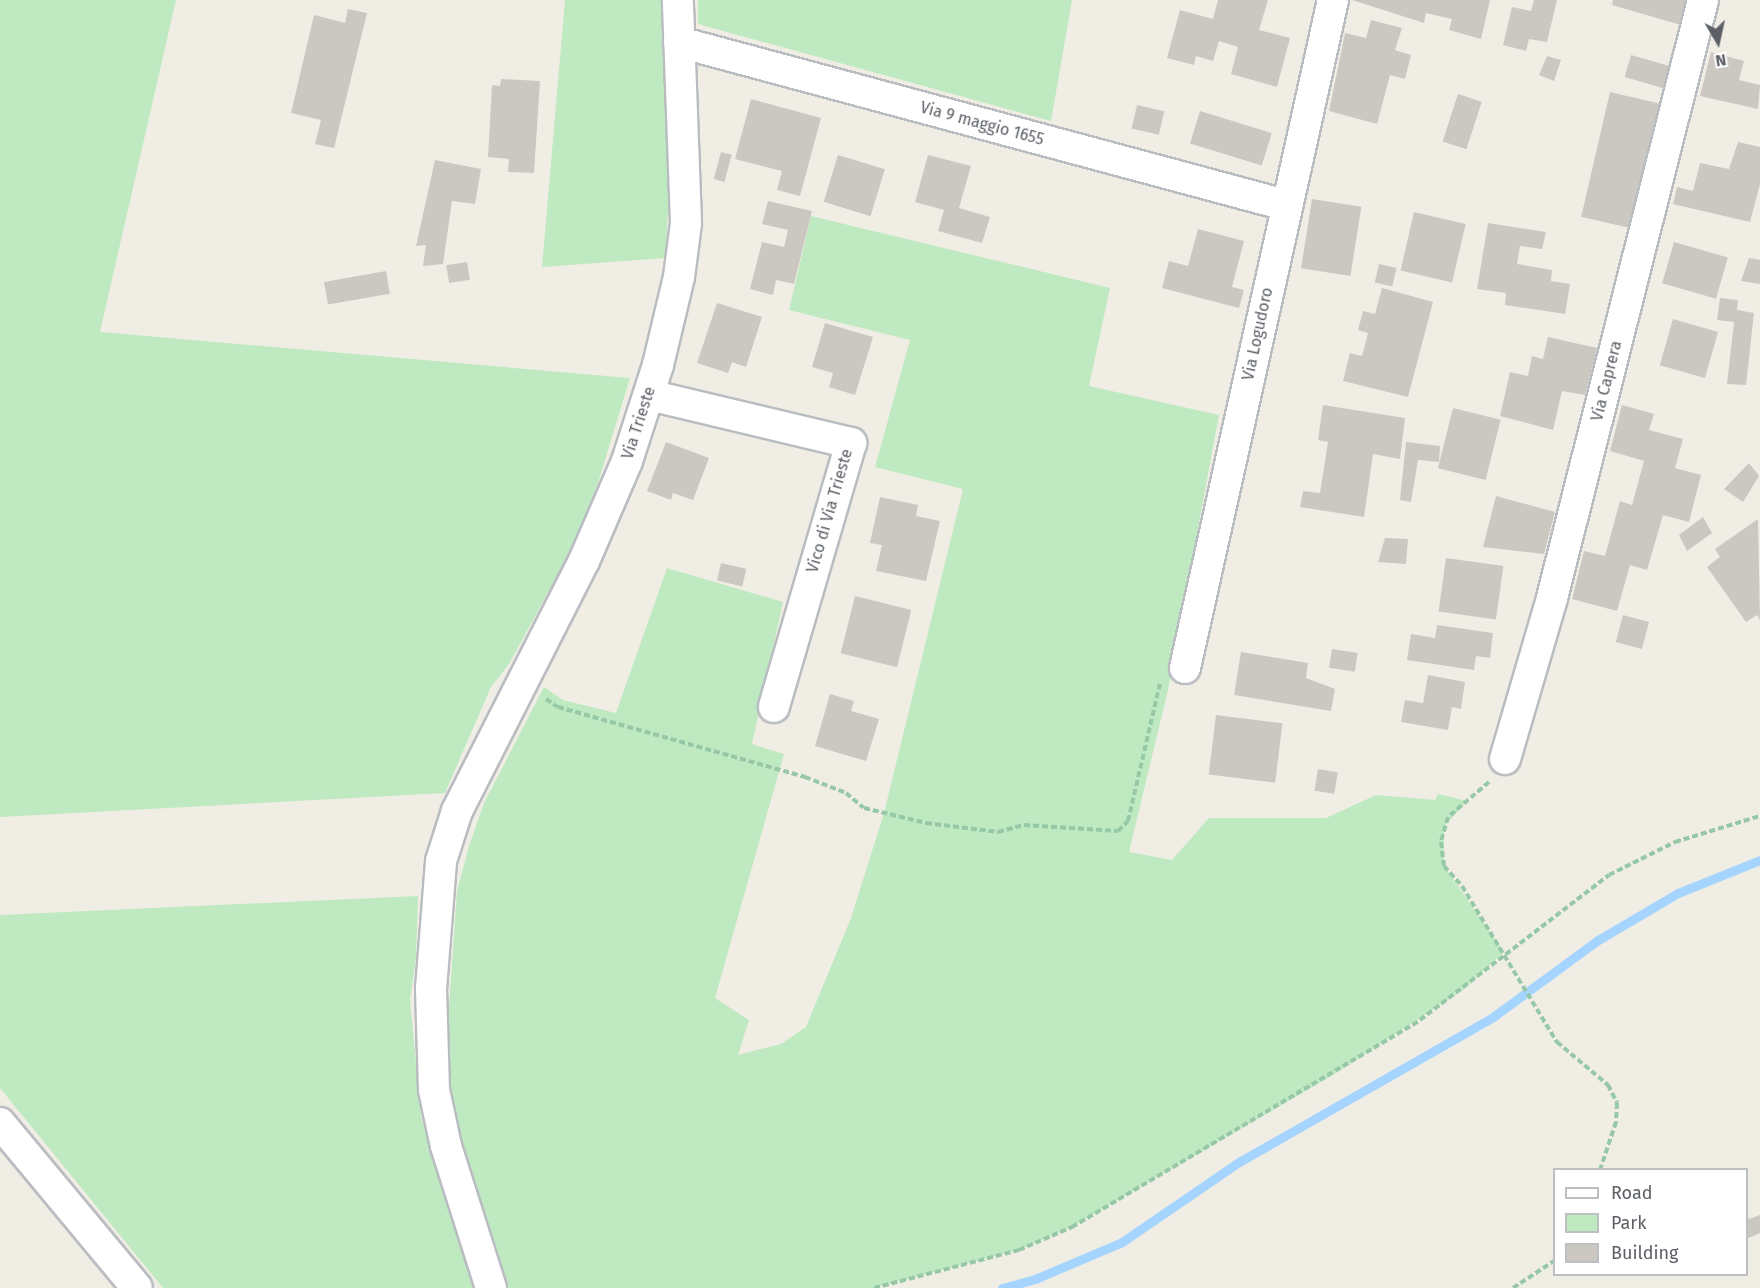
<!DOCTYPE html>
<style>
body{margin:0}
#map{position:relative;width:1760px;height:1288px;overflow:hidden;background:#f0eee4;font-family:"Fira Sans",sans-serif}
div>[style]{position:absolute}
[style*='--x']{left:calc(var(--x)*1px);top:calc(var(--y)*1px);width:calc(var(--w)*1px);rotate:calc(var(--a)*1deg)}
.green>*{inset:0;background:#bfe9c1}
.stream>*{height:9px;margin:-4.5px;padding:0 4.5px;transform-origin:4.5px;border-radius:4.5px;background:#a5d4ff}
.building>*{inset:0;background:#cbc8c1;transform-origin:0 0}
.path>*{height:4px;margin-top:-2px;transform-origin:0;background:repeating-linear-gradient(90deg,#96c8a7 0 6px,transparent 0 9px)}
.roads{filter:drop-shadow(2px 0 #b9bcc1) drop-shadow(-2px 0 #b9bcc1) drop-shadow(0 2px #b9bcc1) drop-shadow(0 -2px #b9bcc1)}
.street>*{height:30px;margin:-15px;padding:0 15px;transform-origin:15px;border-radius:15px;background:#fff}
span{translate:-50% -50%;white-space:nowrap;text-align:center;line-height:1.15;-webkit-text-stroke:6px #fff;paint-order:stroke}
.street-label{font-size:16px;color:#5c6066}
.legend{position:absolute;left:1553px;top:1168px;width:195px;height:108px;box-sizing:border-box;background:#fff;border:2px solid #bebfc2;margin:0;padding:8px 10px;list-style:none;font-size:18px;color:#5c6066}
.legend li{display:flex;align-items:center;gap:12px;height:30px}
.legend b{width:30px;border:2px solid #bebfc2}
.north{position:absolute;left:1688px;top:12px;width:60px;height:60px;-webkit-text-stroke:4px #fff;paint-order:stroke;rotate:171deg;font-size:16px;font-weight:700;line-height:24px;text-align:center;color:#5c6066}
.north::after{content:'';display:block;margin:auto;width:21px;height:27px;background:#5c6066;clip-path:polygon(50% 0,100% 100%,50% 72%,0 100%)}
</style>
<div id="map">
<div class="green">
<div style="clip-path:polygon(0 0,176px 0,100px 332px,630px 378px,598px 483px,571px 550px,509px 664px,491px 687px,445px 793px,0 817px)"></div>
<div style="clip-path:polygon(565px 0,662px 0,670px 157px,666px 258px,542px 267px)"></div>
<div style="clip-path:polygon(698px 0,1072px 0,1051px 121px,698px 24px)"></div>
<div style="clip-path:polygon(811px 216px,1110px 288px,1089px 386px,1219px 415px,1168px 690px,1129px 852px,1172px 860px,1209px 818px,1326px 818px,1376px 795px,1435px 800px,1438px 794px,1467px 801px,1444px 827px,1444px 866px,1504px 952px,1463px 990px,1333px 1075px,1072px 1227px,1019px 1250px,874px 1288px,505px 1288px,489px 1224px,451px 1130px,442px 1032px,448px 1021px,457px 891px,469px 846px,484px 803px,544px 687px,563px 700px,616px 713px,667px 568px,783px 602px,752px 744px,784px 754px,715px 998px,749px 1020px,738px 1055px,781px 1044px,806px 1027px,851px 918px,884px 813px,963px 489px,875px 467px,910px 340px,789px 310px)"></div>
<div style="clip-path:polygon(418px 896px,416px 959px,410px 999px,421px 1116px,474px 1288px,163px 1288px,0 1088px,0 915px)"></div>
</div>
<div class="stream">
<div style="--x:1002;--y:1288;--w:34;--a:-15"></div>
<div style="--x:1035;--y:1279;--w:95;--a:-23"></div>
<div style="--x:1122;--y:1242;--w:142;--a:-34.4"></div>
<div style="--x:1239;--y:1162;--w:292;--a:-29.7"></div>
<div style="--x:1493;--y:1017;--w:130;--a:-36.3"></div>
<div style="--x:1598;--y:940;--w:93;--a:-30.4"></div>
<div style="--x:1678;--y:893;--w:88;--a:-21.9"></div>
</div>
<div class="building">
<div style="clip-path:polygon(1218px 0,1268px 0,1259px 30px,1290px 38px,1277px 87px,1231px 74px,1238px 47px,1219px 41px,1213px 61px,1196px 56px,1194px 65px,1167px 58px,1180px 10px,1213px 19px)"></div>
<div style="clip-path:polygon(1352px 0,1490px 0,1481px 39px,1449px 30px,1452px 19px,1426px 13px,1424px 23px)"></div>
<div style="clip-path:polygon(1534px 0,1557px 0,1547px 42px,1529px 39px,1526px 51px,1503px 45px,1512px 7px,1531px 11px)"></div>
<div style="clip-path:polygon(1613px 0,1687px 0,1681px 25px,1612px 5px)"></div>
<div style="clip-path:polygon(348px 9px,367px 13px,334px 148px,315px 144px,321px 120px,291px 113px,314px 15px,345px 23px)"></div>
<div style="clip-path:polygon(1371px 20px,1402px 28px,1395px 50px,1411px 55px,1405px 79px,1390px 75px,1377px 124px,1329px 111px,1345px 33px,1366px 38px)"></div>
<div style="clip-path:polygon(1711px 52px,1744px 61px,1739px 80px,1760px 85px,1758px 109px,1700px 96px)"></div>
<div style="left:1631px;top:55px;width:41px;height:23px;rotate:16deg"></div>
<div style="clip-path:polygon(1547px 56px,1561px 60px,1554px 81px,1539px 75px)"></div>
<div style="clip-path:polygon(501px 79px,540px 81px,534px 173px,508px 172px,509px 159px,488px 157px,492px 85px,500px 86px)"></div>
<div style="left:1610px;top:92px;width:51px;height:128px;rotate:13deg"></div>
<div style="left:1458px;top:94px;width:25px;height:50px;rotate:18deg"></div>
<div style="clip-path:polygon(751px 99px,821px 118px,800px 196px,777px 190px,782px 171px,735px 159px)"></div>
<div style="left:1137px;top:105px;width:28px;height:24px;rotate:13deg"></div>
<div style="left:1200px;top:111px;width:75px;height:34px;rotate:17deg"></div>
<div style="clip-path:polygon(1738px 142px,1760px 147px,1760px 184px,1750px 222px,1673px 204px,1677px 187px,1693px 191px,1700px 163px,1729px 169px)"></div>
<div style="left:721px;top:152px;width:11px;height:28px;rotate:15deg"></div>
<div style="left:838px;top:155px;width:49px;height:49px;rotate:17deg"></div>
<div style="clip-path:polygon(928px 155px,971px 166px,959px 208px,990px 217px,982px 243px,938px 231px,944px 210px,915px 202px)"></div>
<div style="clip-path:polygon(435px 160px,481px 169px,475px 204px,452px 201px,443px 264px,423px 266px,426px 245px,416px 246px)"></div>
<div style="left:1312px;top:199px;width:50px;height:70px;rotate:9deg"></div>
<div style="clip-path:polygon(768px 201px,812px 211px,794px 284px,776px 280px,773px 295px,750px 289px,762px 242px,784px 247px,788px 230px,762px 224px)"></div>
<div style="left:1414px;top:212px;width:53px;height:60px;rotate:13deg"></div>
<div style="clip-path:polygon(1488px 223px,1546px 232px,1542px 249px,1520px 246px,1517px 264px,1552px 270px,1551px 281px,1570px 284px,1565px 314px,1505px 305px,1506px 293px,1477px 289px)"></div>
<div style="clip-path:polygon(1198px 229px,1244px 241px,1232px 287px,1244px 290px,1239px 308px,1162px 288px,1169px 261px,1188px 266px)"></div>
<div style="left:1674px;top:242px;width:56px;height:43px;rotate:16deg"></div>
<div style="clip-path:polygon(1749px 258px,1760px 260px,1760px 284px,1741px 281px)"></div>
<div style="left:467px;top:262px;width:18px;height:21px;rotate:81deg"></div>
<div style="left:1379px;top:264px;width:18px;height:19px;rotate:13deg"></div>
<div style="left:386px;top:271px;width:23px;height:63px;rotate:80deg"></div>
<div style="clip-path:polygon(1382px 288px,1433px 302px,1408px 397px,1343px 381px,1350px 353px,1362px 356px,1368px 333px,1358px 330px,1363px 311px,1375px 314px)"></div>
<div style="clip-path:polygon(1720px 298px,1738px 300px,1737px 310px,1754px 313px,1746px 385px,1727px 384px,1734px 322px,1717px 320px)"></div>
<div style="clip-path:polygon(717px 303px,762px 317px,746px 367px,732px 362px,728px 373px,697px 363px)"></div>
<div style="left:1673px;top:319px;width:47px;height:48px;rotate:16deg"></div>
<div style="clip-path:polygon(825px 323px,873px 337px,855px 395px,829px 387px,833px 373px,812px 367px)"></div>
<div style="clip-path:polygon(1548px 337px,1597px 348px,1585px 395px,1562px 391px,1553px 430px,1500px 416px,1510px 372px,1528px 376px,1532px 356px,1543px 359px)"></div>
<div style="clip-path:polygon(1323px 405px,1405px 418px,1400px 459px,1373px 454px,1364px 517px,1300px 507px,1303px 491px,1320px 493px,1328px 442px,1318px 440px)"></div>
<div style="clip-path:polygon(1622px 405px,1654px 414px,1649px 430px,1683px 439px,1675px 468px,1701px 475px,1689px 522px,1663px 515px,1647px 570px,1630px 565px,1617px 611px,1572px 599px,1584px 551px,1605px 556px,1620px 501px,1632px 505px,1644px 461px,1610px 451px)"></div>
<div style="left:1453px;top:408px;width:49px;height:62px;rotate:14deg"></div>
<div style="clip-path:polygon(666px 442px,709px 458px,693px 500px,673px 493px,671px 500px,647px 491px)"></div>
<div style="clip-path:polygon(1406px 442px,1440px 446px,1439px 462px,1418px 460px,1411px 502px,1400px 500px)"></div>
<div style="clip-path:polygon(1749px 463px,1759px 476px,1743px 502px,1724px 489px)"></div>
<div style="clip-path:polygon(1496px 496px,1555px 512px,1544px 554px,1483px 547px)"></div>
<div style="clip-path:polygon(880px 497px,918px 505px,916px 516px,940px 521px,926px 581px,876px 571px,882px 545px,870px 543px)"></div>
<div style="clip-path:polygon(1703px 517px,1712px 533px,1687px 551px,1679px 535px)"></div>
<div style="clip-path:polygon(1758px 519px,1760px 620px,1757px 615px,1746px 622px,1707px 567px,1720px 557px,1715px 549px)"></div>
<div style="clip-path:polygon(1385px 538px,1408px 539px,1406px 564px,1378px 562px)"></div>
<div style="left:1446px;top:558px;width:58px;height:54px;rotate:8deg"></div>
<div style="left:721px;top:563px;width:26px;height:18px;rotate:13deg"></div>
<div style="left:855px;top:596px;width:58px;height:59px;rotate:14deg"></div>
<div style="left:1623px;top:615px;width:27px;height:28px;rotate:15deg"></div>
<div style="clip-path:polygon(1437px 625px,1493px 633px,1490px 658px,1476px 656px,1474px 670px,1407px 660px,1411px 634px,1435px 638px)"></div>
<div style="left:1332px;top:649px;width:26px;height:19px;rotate:9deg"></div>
<div style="clip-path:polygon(1241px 652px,1308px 663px,1306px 678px,1335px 689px,1331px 711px,1234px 695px)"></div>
<div style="clip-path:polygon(1428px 675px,1465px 682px,1461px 709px,1452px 707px,1448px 730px,1401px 722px,1405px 700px,1423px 703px)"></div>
<div style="clip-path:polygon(830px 694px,854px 701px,851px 711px,879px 719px,866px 761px,815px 746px)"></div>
<div style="left:1216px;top:715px;width:67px;height:60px;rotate:7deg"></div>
<div style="left:1318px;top:769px;width:20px;height:22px;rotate:9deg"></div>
<div style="clip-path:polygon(1746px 1213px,1749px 1219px,1760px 1215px,1760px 1233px,1746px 1239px)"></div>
</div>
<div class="path">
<div style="--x:546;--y:699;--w:14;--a:34"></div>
<div style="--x:558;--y:707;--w:257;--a:15.8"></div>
<div style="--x:805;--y:777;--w:44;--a:21.3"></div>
<div style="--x:846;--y:793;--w:23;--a:40"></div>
<div style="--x:864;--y:808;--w:64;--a:13.6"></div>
<div style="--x:926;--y:823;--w:73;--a:7.1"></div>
<div style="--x:998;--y:832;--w:27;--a:-15"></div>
<div style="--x:1024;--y:825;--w:94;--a:3.7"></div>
<div style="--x:1118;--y:831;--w:14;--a:-45"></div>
<div style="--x:1128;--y:821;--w:141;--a:-76.9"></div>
<div style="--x:1489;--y:782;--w:54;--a:139.5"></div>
<div style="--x:1448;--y:817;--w:26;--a:106"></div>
<div style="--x:1441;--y:842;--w:24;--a:83"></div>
<div style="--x:1444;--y:866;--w:27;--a:48"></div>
<div style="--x:1462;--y:886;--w:183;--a:58.7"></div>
<div style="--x:1557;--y:1042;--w:67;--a:40.1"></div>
<div style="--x:1608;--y:1085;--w:20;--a:63"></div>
<div style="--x:1617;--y:1103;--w:19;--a:93"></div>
<div style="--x:1616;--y:1122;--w:51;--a:108.4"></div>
<div style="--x:874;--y:1288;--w:150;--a:-14.7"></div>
<div style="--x:1019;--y:1250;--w:58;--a:-23.5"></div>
<div style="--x:1072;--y:1227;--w:405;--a:-30.7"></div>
<div style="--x:1420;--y:1020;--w:238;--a:-37.5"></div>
<div style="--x:1609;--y:875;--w:74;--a:-26.6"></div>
<div style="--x:1675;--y:842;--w:89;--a:-17"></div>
<div style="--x:1513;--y:1288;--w:49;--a:-33.4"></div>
</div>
<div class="roads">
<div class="street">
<div style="--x:679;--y:42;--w:628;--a:15.05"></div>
<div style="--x:649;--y:395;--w:208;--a:13.4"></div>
<div style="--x:851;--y:443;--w:275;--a:106.3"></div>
<div style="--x:1185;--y:668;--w:684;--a:-77.51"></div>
<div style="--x:1505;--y:759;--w:168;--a:-73.7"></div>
<div style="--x:1552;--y:598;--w:617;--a:-75.83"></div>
<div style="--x:0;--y:1123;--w:214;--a:50.3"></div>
<div style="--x:491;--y:1288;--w:149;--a:-107.6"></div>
<div style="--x:446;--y:1146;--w:57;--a:-102.1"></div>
<div style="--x:434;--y:1090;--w:101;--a:-91.7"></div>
<div style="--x:431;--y:989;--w:128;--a:-85.5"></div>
<div style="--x:441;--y:861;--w:52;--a:-72.3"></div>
<div style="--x:457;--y:811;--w:280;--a:-63.1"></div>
<div style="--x:584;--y:561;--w:109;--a:-66.7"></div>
<div style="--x:627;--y:461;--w:101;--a:-72.1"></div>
<div style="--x:658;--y:365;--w:90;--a:-76.6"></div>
<div style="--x:679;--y:277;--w:54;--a:-82.6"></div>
<div style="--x:686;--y:223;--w:223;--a:-92.1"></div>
</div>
</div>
<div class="street-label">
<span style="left:982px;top:124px;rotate:15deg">Via 9 maggio 1655</span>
<span style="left:1258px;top:334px;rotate:-78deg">Via Logudoro</span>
<span style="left:1607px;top:381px;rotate:-76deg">Via Caprera</span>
<span style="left:639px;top:423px;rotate:-72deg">Via Trieste</span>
<span style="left:830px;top:511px;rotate:-74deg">Vico di Via Trieste</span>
</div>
<ul class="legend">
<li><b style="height:8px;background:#fff"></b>Road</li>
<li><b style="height:16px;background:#bfe9c1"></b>Park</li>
<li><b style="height:16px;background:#cbc8c1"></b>Building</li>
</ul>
<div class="north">N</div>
</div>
